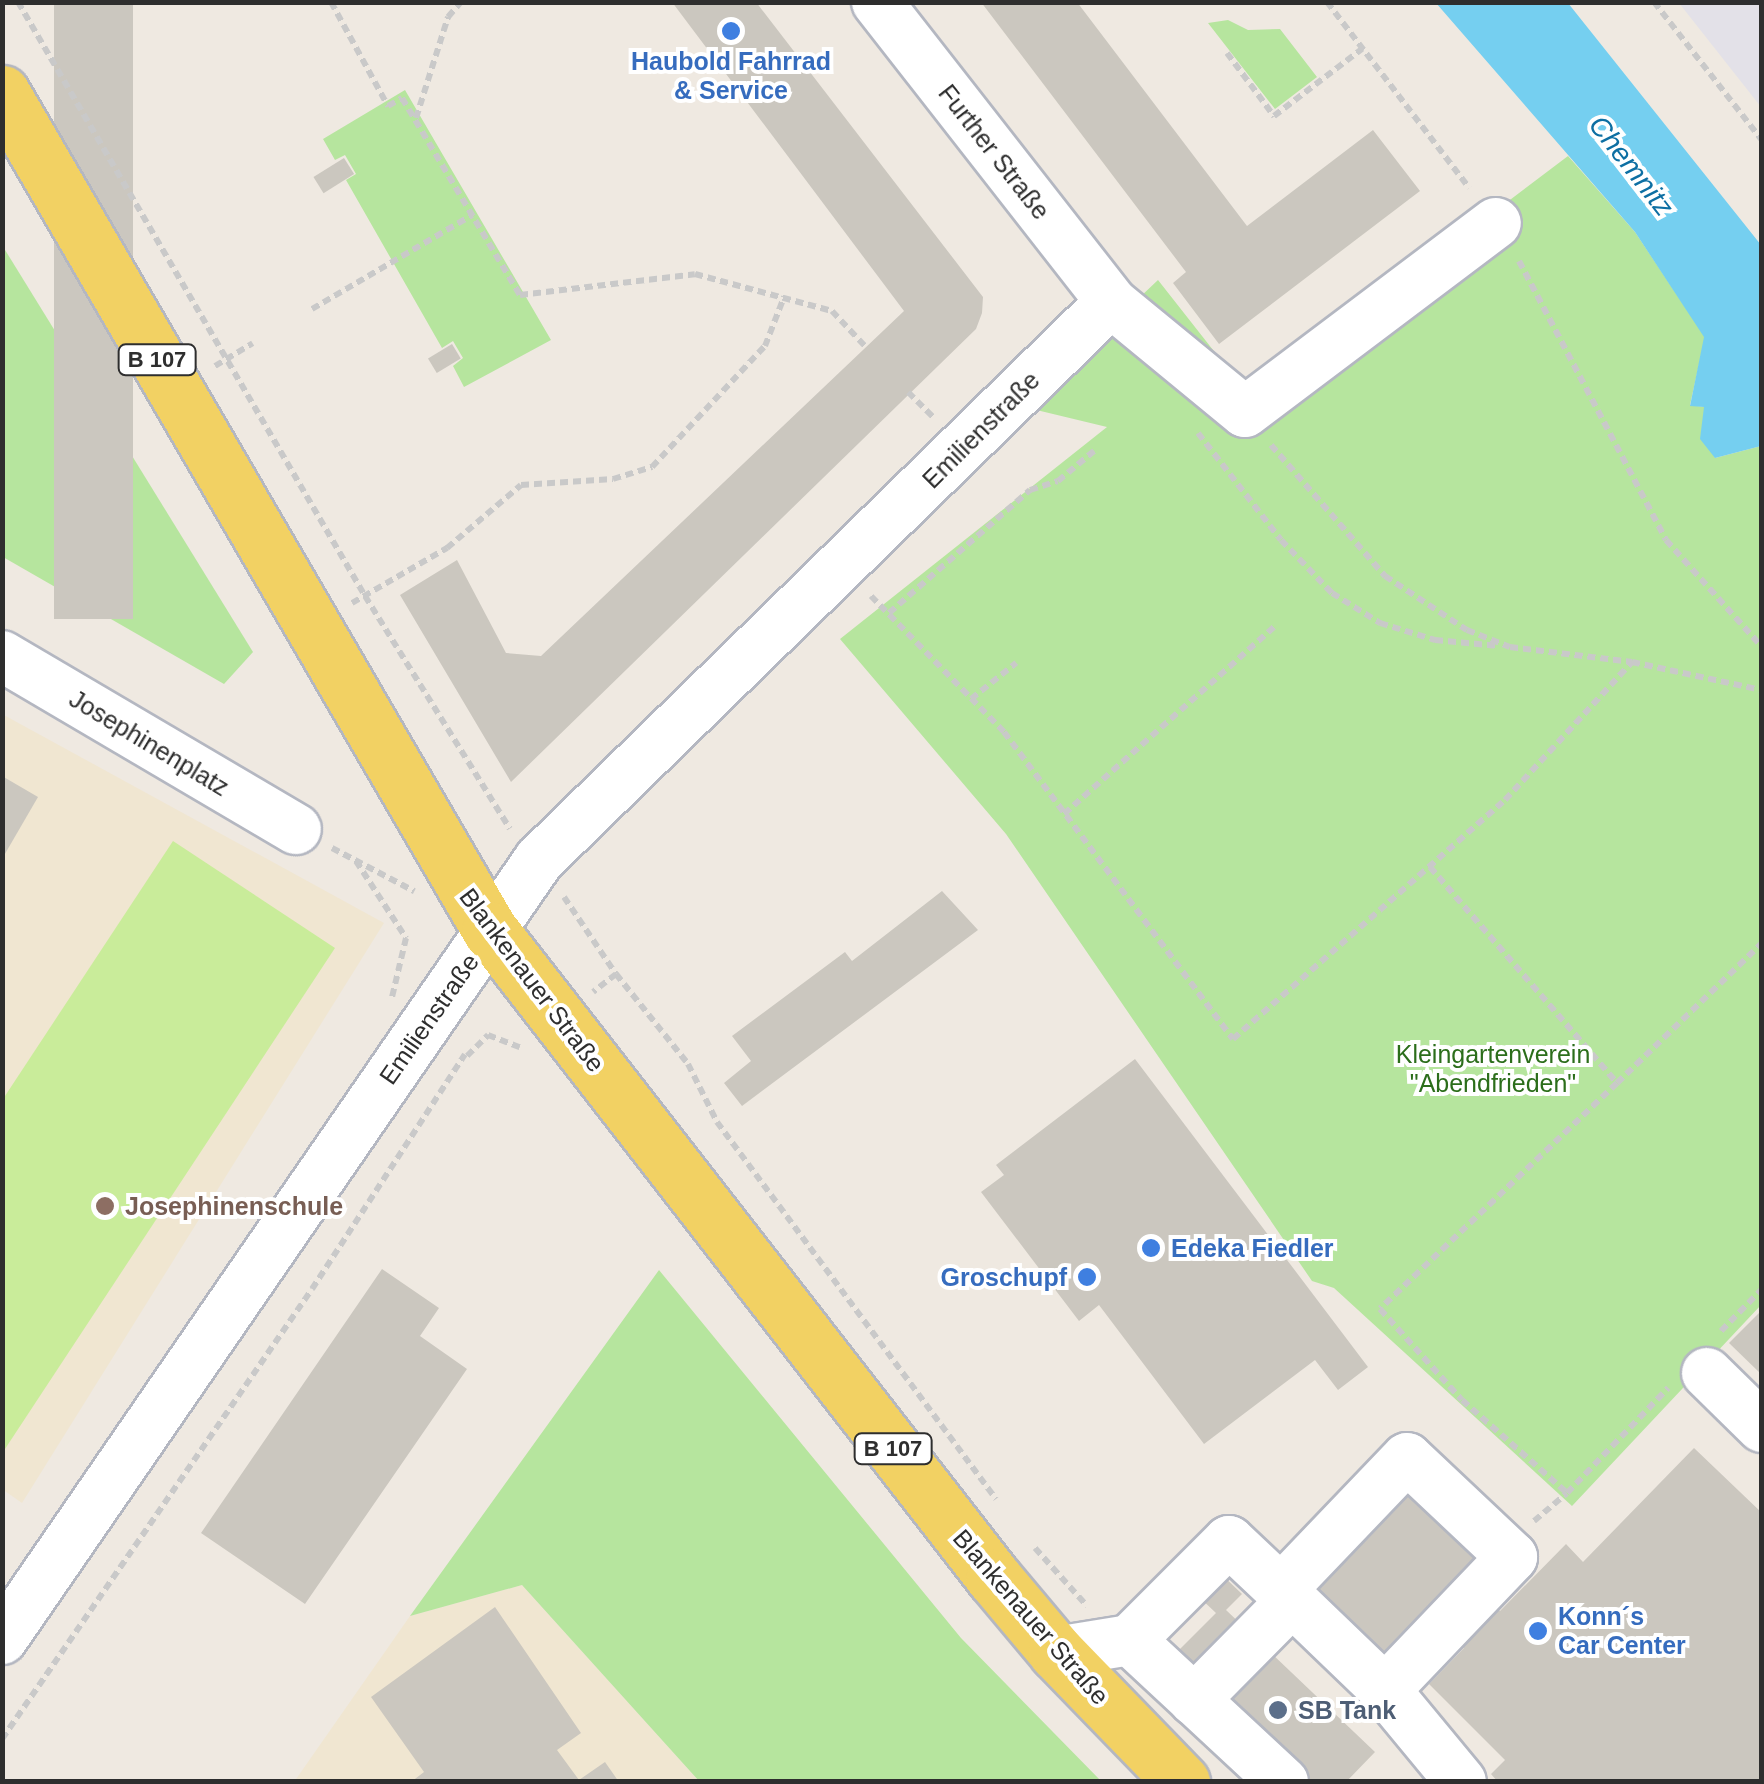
<!DOCTYPE html>
<meta charset="utf-8">
<style>
body{margin:0}
#map{position:relative;width:1764px;height:1784px;overflow:hidden;background:#efe9e1;font-family:Arial,sans-serif}
div>[style]{position:absolute}
[style*='--x']{left:calc(var(--x)*1px);top:calc(var(--y)*1px);width:calc(var(--w)*1px);rotate:calc(var(--a)*1deg)}
.industrial>*{inset:0;background:#e3e1e8}
.education>*{inset:0;background:#f0e6d1}
.green>*{inset:0;background:#b6e59e}
.pitch>*{inset:0;background:#c9ec9a}
.water>*{inset:0;background:#75cff0}
.building>*{inset:0;background:#cbc7bf;transform-origin:0 0}
.path>*{height:6px;margin-top:-3px;transform-origin:0;background:repeating-linear-gradient(90deg,#c9c9c9 0 8px,transparent 0 13px)}
.roads{filter:drop-shadow(2px 0 #b4b7c1) drop-shadow(-2px 0 #b4b7c1) drop-shadow(0 2px #b4b7c1) drop-shadow(0 -2px #b4b7c1)}
.minor>*{height:50px;margin:-25px;padding:0 25px;transform-origin:25px;border-radius:25px;background:#fff}
.major>*{height:55px;margin:-27.5px;padding:0 27.5px;transform-origin:27.5px;border-radius:27.5px;background:#f2d163}
.dots>*{width:28px;height:28px;translate:-50% -50%;box-sizing:border-box;border:5px solid #fff;border-radius:50%}
span{translate:-50% -50%;white-space:nowrap;text-align:center;line-height:1.15;-webkit-text-stroke:8px #fff;paint-order:stroke}
.shield-label span{padding:2px 8px;background:#fff;border:2px solid;border-radius:8px;-webkit-text-stroke-width:0}
.shield-label{font-size:22px;color:#2e2e2e;font-weight:700}
.shop-label{font-size:25px;color:#366cbe;font-weight:700}
.left{translate:0 -50%;text-align:left}
.right{translate:-100% -50%;text-align:right}
.street-label{font-size:25px;color:#2e2e2e}
.park-label{font-size:25px;color:#2c6e1b}
.education-label{font-size:25px;color:#785e54;font-weight:700}
.service-label{font-size:25px;color:#4e5e75;font-weight:700}
.water-label{font-size:28px;color:#0d6fa3;font-style:italic}
.frame{position:absolute;inset:0;border:5px solid #2e2e2e;pointer-events:none}
</style>
<div id="map">
<div class="industrial">
<div style="clip-path:polygon(1679px 3px,1761px 3px,1761px 107px)"></div>
</div>
<div class="education">
<div style="clip-path:polygon(2px 714px,384px 923px,22px 1503px,2px 1489px)"></div>
<div style="clip-path:polygon(522px 1585px,699px 1781px,294px 1782px,410px 1616px)"></div>
</div>
<div class="green">
<div style="clip-path:polygon(1228px 20px,1248px 30px,1280px 29px,1317px 77px,1275px 109px,1208px 23px)"></div>
<div style="clip-path:polygon(405px 90px,551px 340px,464px 387px,453px 366px,463px 358px,453px 341px,442px 348px,346px 180px,356px 174px,345px 155px,335px 160px,323px 139px)"></div>
<div style="clip-path:polygon(1568px 156px,1635px 232px,1705px 337px,1690px 405px,1704px 407px,1715px 458px,1761px 446px,1761px 1305px,1572px 1506px,1334px 1288px,1312px 1281px,1006px 834px,840px 639px,1107px 427px,1024px 407px,1158px 280px,1250px 397px)"></div>
<div style="clip-path:polygon(2px 245px,253px 652px,224px 684px,3px 557px)"></div>
<div style="clip-path:polygon(659px 1270px,961px 1638px,1101px 1781px,699px 1781px,522px 1585px,410px 1616px)"></div>
</div>
<div class="pitch">
<div style="clip-path:polygon(173px 841px,335px 948px,3px 1452px,3px 1099px)"></div>
</div>
<div class="water">
<div style="clip-path:polygon(1436px 3px,1568px 3px,1761px 245px,1761px 446px,1715px 458px,1700px 439px,1704px 407px,1690px 406px,1704px 337px,1635px 232px)"></div>
</div>
<div class="building">
<div style="left:54px;top:2px;width:79px;height:617px"></div>
<div style="clip-path:polygon(672px 2px,756px 2px,983px 297px,982px 313px,976px 329px,511px 782px,400px 595px,457px 560px,506px 653px,541px 656px,904px 311px)"></div>
<div style="clip-path:polygon(981px 2px,1077px 2px,1247px 226px,1373px 130px,1420px 191px,1219px 344px,1173px 283px,1186px 272px)"></div>
<div style="left:344px;top:158px;width:19px;height:36px;rotate:58deg"></div>
<div style="left:452px;top:344px;width:17px;height:28px;rotate:59deg"></div>
<div style="clip-path:polygon(2px 776px,38px 797px,2px 859px)"></div>
<div style="clip-path:polygon(942px 891px,978px 930px,742px 1106px,724px 1083px,751px 1061px,732px 1036px,845px 952px,852px 961px)"></div>
<div style="clip-path:polygon(1135px 1059px,1368px 1367px,1338px 1390px,1315px 1360px,1204px 1444px,1099px 1305px,1079px 1321px,981px 1192px,1004px 1175px,996px 1165px)"></div>
<div style="clip-path:polygon(382px 1269px,439px 1308px,420px 1336px,467px 1369px,305px 1604px,201px 1533px)"></div>
<div style="clip-path:polygon(1762px 1310px,1762px 1375px,1729px 1343px)"></div>
<div style="clip-path:polygon(1694px 1448px,1762px 1513px,1762px 1782px,1498px 1782px,1491px 1774px,1505px 1760px,1429px 1684px,1464px 1648px,1434px 1619px,1393px 1663px,1307px 1581px,1411px 1473px,1494px 1552px,1467px 1579px,1500px 1611px,1566px 1544px,1583px 1562px)"></div>
<div style="clip-path:polygon(1219px 1572px,1242px 1594px,1226px 1610px,1375px 1752px,1346px 1782px,1296px 1782px,1170px 1659px,1216px 1613px,1197px 1595px)"></div>
<div style="clip-path:polygon(495px 1607px,581px 1733px,557px 1750px,579px 1780px,605px 1762px,619px 1782px,411px 1782px,424px 1772px,371px 1697px)"></div>
</div>
<div class="path">
<div style="--x:18;--y:2;--w:688;--a:59.71"></div>
<div style="--x:365;--y:596;--w:274;--a:58.1"></div>
<div style="--x:331;--y:2;--w:119;--a:61.3"></div>
<div style="--x:388;--y:106;--w:16;--a:-30"></div>
<div style="--x:402;--y:98;--w:230;--a:59.1"></div>
<div style="--x:520;--y:295;--w:176;--a:-6.8"></div>
<div style="--x:695;--y:274;--w:142;--a:15.1"></div>
<div style="--x:832;--y:311;--w:48;--a:46.7"></div>
<div style="--x:1327;--y:2;--w:234;--a:52.6"></div>
<div style="--x:1654;--y:2;--w:175;--a:52"></div>
<div style="--x:1227;--y:53;--w:79;--a:53.3"></div>
<div style="--x:1274;--y:116;--w:111;--a:-37.3"></div>
<div style="--x:416;--y:118;--w:106;--a:-72.4"></div>
<div style="--x:448;--y:17;--w:20;--a:-49"></div>
<div style="--x:1519;--y:261;--w:315;--a:62.2"></div>
<div style="--x:1666;--y:540;--w:144;--a:48.1"></div>
<div style="--x:312;--y:309;--w:186;--a:-30.4"></div>
<div style="--x:215;--y:366;--w:44;--a:-31.2"></div>
<div style="--x:908;--y:392;--w:37;--a:45"></div>
<div style="--x:1198;--y:433;--w:135;--a:52.2"></div>
<div style="--x:1281;--y:540;--w:74;--a:46.1"></div>
<div style="--x:1332;--y:593;--w:57;--a:32"></div>
<div style="--x:1380;--y:623;--w:58;--a:17.2"></div>
<div style="--x:1435;--y:640;--w:64;--a:5.4"></div>
<div style="--x:1271;--y:445;--w:174;--a:49"></div>
<div style="--x:1385;--y:576;--w:98;--a:33.4"></div>
<div style="--x:1467;--y:630;--w:46;--a:21.6"></div>
<div style="--x:1510;--y:647;--w:123;--a:7"></div>
<div style="--x:1632;--y:662;--w:133;--a:12.2"></div>
<div style="--x:871;--y:596;--w:190;--a:45.6"></div>
<div style="--x:1004;--y:732;--w:383;--a:53.3"></div>
<div style="--x:1233;--y:1039;--w:362;--a:-41.3"></div>
<div style="--x:1505;--y:800;--w:188;--a:-47.4"></div>
<div style="--x:352;--y:603;--w:110;--a:-30.1"></div>
<div style="--x:447;--y:548;--w:97;--a:-40.4"></div>
<div style="--x:521;--y:485;--w:92;--a:-3.7"></div>
<div style="--x:613;--y:479;--w:41;--a:-17.1"></div>
<div style="--x:652;--y:467;--w:166;--a:-47"></div>
<div style="--x:765;--y:346;--w:53;--a:-68.8"></div>
<div style="--x:889;--y:613;--w:187;--a:-41.1"></div>
<div style="--x:1030;--y:490;--w:29;--a:-18"></div>
<div style="--x:1058;--y:481;--w:47;--a:-39.8"></div>
<div style="--x:971;--y:699;--w:58;--a:-38.7"></div>
<div style="--x:1064;--y:814;--w:283;--a:-41.7"></div>
<div style="--x:332;--y:848;--w:93;--a:27.7"></div>
<div style="--x:356;--y:861;--w:92;--a:57"></div>
<div style="--x:406;--y:938;--w:61;--a:103.3"></div>
<div style="--x:1430;--y:867;--w:286;--a:49.1"></div>
<div style="--x:1617;--y:1083;--w:202;--a:-44"></div>
<div style="--x:564;--y:897;--w:93;--a:56"></div>
<div style="--x:616;--y:974;--w:29;--a:142"></div>
<div style="--x:616;--y:974;--w:115;--a:51.3"></div>
<div style="--x:688;--y:1064;--w:65;--a:63.4"></div>
<div style="--x:717;--y:1122;--w:469;--a:53.5"></div>
<div style="--x:467;--y:1056;--w:30;--a:-45"></div>
<div style="--x:488;--y:1035;--w:34;--a:21"></div>
<div style="--x:1617;--y:1083;--w:327;--a:136.4"></div>
<div style="--x:1380;--y:1309;--w:122;--a:48"></div>
<div style="--x:1462;--y:1400;--w:140;--a:41.5"></div>
<div style="--x:1567;--y:1493;--w:146;--a:-46.1"></div>
<div style="--x:1721;--y:1331;--w:59;--a:-45.7"></div>
<div style="--x:1534;--y:1521;--w:43;--a:-40.3"></div>
<div style="--x:1035;--y:1548;--w:78;--a:48.1"></div>
<div style="--x:2;--y:1739;--w:546;--a:-55.44"></div>
<div style="--x:312;--y:1289;--w:280;--a:-56.9"></div>
</div>
<div class="roads">
<div class="minor">
<div style="--x:877;--y:2;--w:380;--a:52"></div>
<div style="--x:1111;--y:302;--w:173;--a:39.4"></div>
<div style="--x:1245;--y:412;--w:314;--a:-37"></div>
<div style="--x:2;--y:656;--w:341;--a:30.5"></div>
<div style="--x:1707;--y:1373;--w:77;--a:44.5"></div>
<div style="--x:2;--y:1639;--w:946;--a:-55.42"></div>
<div style="--x:539;--y:860;--w:799;--a:-44.29"></div>
<div style="--x:1130;--y:1640;--w:140;--a:-45"></div>
<div style="--x:1229;--y:1541;--w:71;--a:43.3"></div>
<div style="--x:1056;--y:1652;--w:75;--a:-9.2"></div>
<div style="--x:1130;--y:1640;--w:209;--a:42.9"></div>
<div style="--x:1385;--y:1690;--w:184;--a:-46.3"></div>
<div style="--x:1512;--y:1557;--w:144;--a:-136.7"></div>
<div style="--x:1407;--y:1458;--w:182;--a:133.7"></div>
<div style="--x:1281;--y:1590;--w:144;--a:43.9"></div>
<div style="--x:1385;--y:1690;--w:119;--a:50.4"></div>
<div style="--x:1194;--y:1700;--w:139;--a:-45.3"></div>
</div>
<div class="major">
<div style="--x:2;--y:93;--w:969;--a:59.76"></div>
<div style="--x:490;--y:930;--w:821;--a:52.13"></div>
<div style="--x:994;--y:1578;--w:97;--a:50"></div>
<div style="--x:1056;--y:1652;--w:181;--a:45.9"></div>
</div>
</div>
<div class="dots">
<div style="left:731px;top:31px;background:#3f7fe0"></div>
<div style="left:105px;top:1206px;background:#8d6e63"></div>
<div style="left:1151px;top:1248px;background:#3f7fe0"></div>
<div style="left:1087px;top:1277px;background:#3f7fe0"></div>
<div style="left:1538px;top:1631px;background:#3f7fe0"></div>
<div style="left:1278px;top:1710px;background:#5c6f8a"></div>
</div>
<div class="shield-label">
<span style="left:157px;top:360px">B 107</span>
<span style="left:893px;top:1449px">B 107</span>
</div>
<div class="shop-label">
<span style="left:731px;top:76px">Haubold Fahrrad<br>&amp; Service</span>
<span class="left" style="left:1171px;top:1248px">Edeka Fiedler</span>
<span class="right" style="left:1067px;top:1277px">Groschupf</span>
<span class="left" style="left:1558px;top:1631px">Konn´s<br>Car Center</span>
</div>
<div class="street-label">
<span style="left:994px;top:152px;rotate:52deg">Further Straße</span>
<span style="left:981px;top:430px;rotate:-45deg">Emilienstraße</span>
<span style="left:149px;top:743px;rotate:31deg">Josephinenplatz</span>
<span style="left:532px;top:980px;rotate:53deg">Blankenauer Straße</span>
<span style="left:429px;top:1019px;rotate:-55deg">Emilienstraße</span>
<span style="left:1031px;top:1617px;rotate:49deg">Blankenauer Straße</span>
</div>
<div class="park-label">
<span style="left:1493px;top:1069px">Kleingartenverein<br>"Abendfrieden"</span>
</div>
<div class="education-label">
<span class="left" style="left:125px;top:1206px">Josephinenschule</span>
</div>
<div class="service-label">
<span class="left" style="left:1298px;top:1710px">SB Tank</span>
</div>
<div class="water-label">
<span style="left:1631px;top:166px;rotate:52deg">Chemnitz</span>
</div>
<div class="frame"></div>
</div>
